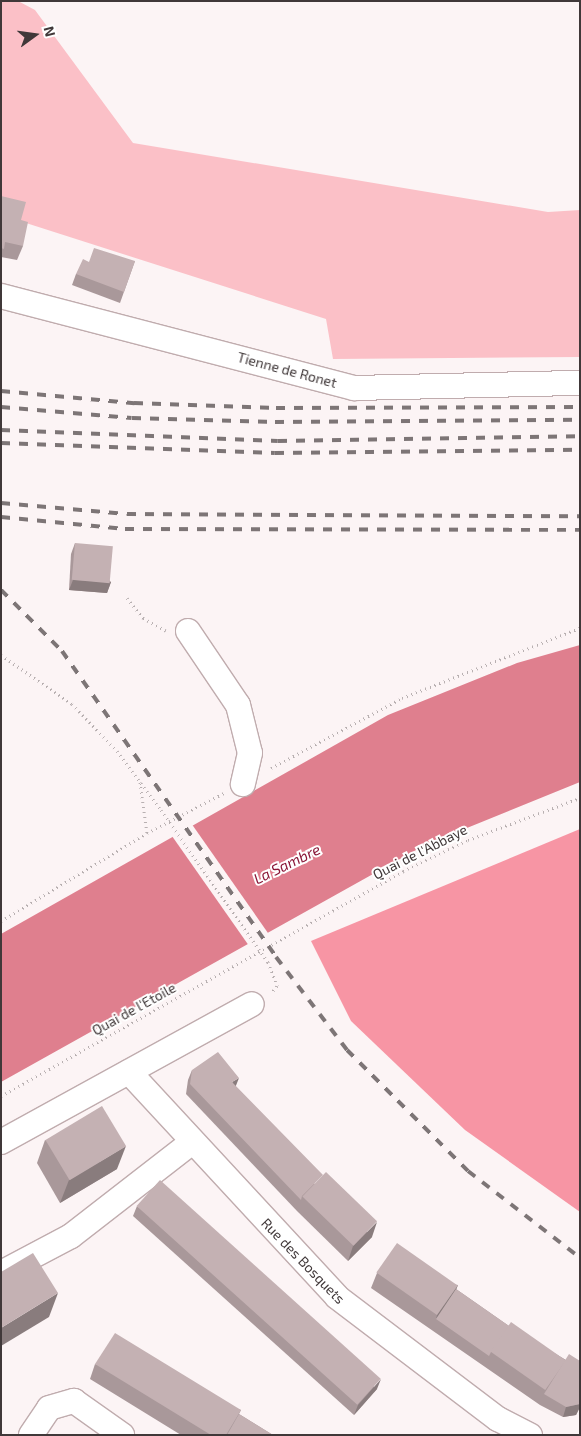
<!DOCTYPE html>
<style>
body{margin:0}
#map{position:relative;width:581px;height:1436px;overflow:hidden;background:#fcf4f5;font-family:"Exo 2",sans-serif}
div>[style]{position:absolute}
[style*='--x']{left:calc(var(--x)*1px);top:calc(var(--y)*1px);width:calc(var(--w)*1px);rotate:calc(var(--a)*1deg)}
.green>*{inset:0;background:#fbc0c7}
.forest>*{inset:0;background:#f795a4}
.water>*{inset:0;background:#df7f8e}
.pier>*{inset:0;background:#fcf4f5;transform-origin:0 0}
.path>*{height:3px;margin-top:-1.5px;transform-origin:0;background:repeating-linear-gradient(90deg,#b8b0b1 0 1px,transparent 0 5px)}
.roads{filter:drop-shadow(1px 0 #c0acae) drop-shadow(-1px 0 #c0acae) drop-shadow(0 1px #c0acae) drop-shadow(0 -1px #c0acae)}
.minor>*{height:24px;margin:-12px;padding:0 12px;transform-origin:12px;border-radius:12px;background:#fff}
.rail>*{height:4px;margin-top:-2px;transform-origin:0;background:repeating-linear-gradient(90deg,#7d7576 0 9px,transparent 0 18px)}
.path-bridge>*{height:3px;margin-top:-1.5px;transform-origin:0;background:repeating-linear-gradient(90deg,#b8b0b1 0 1px,transparent 0 5px)}
.wall>*{inset:0;background:#a9989a}
.shaded-wall>*{inset:0;background:#897c7d}
.building>*{inset:0;background:#c4b1b3;transform-origin:0 0}
span{translate:-50% -50%;white-space:nowrap;text-align:center;line-height:1.15;-webkit-text-stroke:4px #fff;paint-order:stroke}
.street-label{font-size:14px;color:#403839}
.water-label{font-size:15px;color:#8a1738;font-style:italic}
.frame{position:absolute;inset:0;border:2px solid #403839;pointer-events:none}
.north{position:absolute;left:10px;top:10px;width:50px;height:50px;-webkit-text-stroke:4px #fff;paint-order:stroke;rotate:76deg;font-size:14px;font-weight:700;line-height:20px;text-align:center;color:#403839}
.north::after{content:'';display:block;margin:auto;width:18px;height:22px;background:#403839;clip-path:polygon(50% 0,100% 100%,50% 72%,0 100%)}
</style>
<div id="map">
<div class="green">
<div style="clip-path:polygon(1px 1px,18px 1px,35px 10px,133px 143px,548px 212px,580px 210px,580px 357px,333px 359px,326px 319px,1px 215px)"></div>
</div>
<div class="forest">
<div style="clip-path:polygon(580px 829px,580px 1212px,465px 1130px,351px 1021px,311px 941px)"></div>
</div>
<div class="water">
<div style="clip-path:polygon(580px 645px,580px 782px,425px 845px,1px 1082px,1px 934px,388px 715px,517px 663px)"></div>
</div>
<div class="pier">
<div style="left:191px;top:823px;width:136px;height:23px;rotate:55deg"></div>
</div>
<div class="path">
<div style="--x:127;--y:598;--w:26;--a:51"></div>
<div style="--x:143;--y:618;--w:26;--a:29"></div>
<div style="--x:1;--y:655;--w:86;--a:34.6"></div>
<div style="--x:72;--y:704;--w:65;--a:46.2"></div>
<div style="--x:117;--y:751;--w:74;--a:53.3"></div>
<div style="--x:271;--y:768;--w:149;--a:-28.1"></div>
<div style="--x:402;--y:698;--w:191;--a:-21.5"></div>
<div style="--x:140;--y:782;--w:51;--a:82.2"></div>
<div style="--x:1;--y:921;--w:170;--a:-31.1"></div>
<div style="--x:147;--y:833;--w:87;--a:-27.5"></div>
<div style="--x:268;--y:962;--w:26;--a:69"></div>
<div style="--x:277;--y:986;--w:8;--a:130"></div>
<div style="--x:1;--y:1096;--w:461;--a:-29.2"></div>
<div style="--x:403;--y:871;--w:72;--a:-25.5"></div>
<div style="--x:468;--y:840;--w:120;--a:-20.6"></div>
</div>
<div class="roads">
<div class="minor">
<div style="--x:1;--y:296;--w:365;--a:14.6"></div>
<div style="--x:354;--y:388;--w:226;--a:-1.3"></div>
<div style="--x:188;--y:631;--w:89;--a:56"></div>
<div style="--x:238;--y:705;--w:49;--a:76"></div>
<div style="--x:250;--y:753;--w:32;--a:103"></div>
<div style="--x:129;--y:1072;--w:306;--a:47.2"></div>
<div style="--x:337;--y:1297;--w:202;--a:37.2"></div>
<div style="--x:498;--y:1419;--w:36;--a:27"></div>
<div style="--x:1;--y:1142;--w:286;--a:-28.8"></div>
<div style="--x:1;--y:1273;--w:79;--a:-27.9"></div>
<div style="--x:71;--y:1236;--w:152;--a:-37.8"></div>
<div style="--x:31;--y:1435;--w:32;--a:-56"></div>
<div style="--x:49;--y:1408;--w:26;--a:-16"></div>
<div style="--x:74;--y:1401;--w:59;--a:35.3"></div>
</div>
</div>
<div class="rail">
<div style="--x:1;--y:391;--w:134;--a:5.2"></div>
<div style="--x:134;--y:403;--w:142;--a:2"></div>
<div style="--x:276;--y:408;--w:304;--a:-0.2"></div>
<div style="--x:1;--y:407;--w:131;--a:4.8"></div>
<div style="--x:132;--y:418;--w:143;--a:1.6"></div>
<div style="--x:275;--y:422;--w:305;--a:-0.4"></div>
<div style="--x:1;--y:430;--w:277;--a:2.3"></div>
<div style="--x:278;--y:441;--w:302;--a:-0.9"></div>
<div style="--x:1;--y:443;--w:274;--a:2.1"></div>
<div style="--x:275;--y:453;--w:305;--a:-0.6"></div>
<div style="--x:1;--y:503;--w:126;--a:5"></div>
<div style="--x:127;--y:514;--w:453;--a:0.3"></div>
<div style="--x:1;--y:517;--w:125;--a:5.5"></div>
<div style="--x:125;--y:529;--w:455;--a:0.1"></div>
<div style="--x:1;--y:590;--w:86;--a:45"></div>
<div style="--x:62;--y:651;--w:373;--a:55"></div>
<div style="--x:276;--y:957;--w:117;--a:52.6"></div>
<div style="--x:347;--y:1050;--w:171;--a:45"></div>
<div style="--x:468;--y:1171;--w:142;--a:37.8"></div>
</div>
<div class="path-bridge">
<div style="--x:161;--y:810;--w:186;--a:54.9"></div>
</div>
<div class="wall">
<div style="clip-path:polygon(1px 196px,21px 220px,23px 246px,17px 260px,1px 257px)"></div>
<div style="clip-path:polygon(135px 261px,120px 303px,72px 285px,76px 274px)"></div>
<div style="clip-path:polygon(75px 543px,111px 582px,107px 593px,69px 590px,71px 554px)"></div>
<div style="clip-path:polygon(192px 1070px,372px 1237px,348px 1261px,297px 1211px,186px 1094px,188px 1080px)"></div>
<div style="clip-path:polygon(45px 1140px,117px 1169px,60px 1203px,37px 1163px)"></div>
<div style="clip-path:polygon(137px 1206px,377px 1389px,354px 1415px,133px 1216px)"></div>
<div style="clip-path:polygon(377px 1273px,458px 1285px,456px 1289px,509px 1326px,566px 1360px,580px 1361px,580px 1407px,576px 1415px,563px 1417px,540px 1405px,371px 1288px)"></div>
<div style="clip-path:polygon(95px 1364px,241px 1410px,239px 1414px,273px 1435px,181px 1435px,90px 1379px)"></div>
</div>
<div class="shaded-wall">
<div style="clip-path:polygon(73px 580px,111px 582px,107px 593px,69px 590px)"></div>
<div style="clip-path:polygon(239px 1078px,235px 1088px,232px 1082px)"></div>
<div style="clip-path:polygon(126px 1146px,117px 1169px,60px 1203px,69px 1180px)"></div>
<div style="clip-path:polygon(377px 1222px,372px 1237px,348px 1261px,353px 1246px)"></div>
<div style="clip-path:polygon(458px 1285px,452px 1300px,436px 1319px,437px 1315px)"></div>
<div style="clip-path:polygon(58px 1293px,49px 1317px,1px 1346px,1px 1328px)"></div>
<div style="clip-path:polygon(381px 1379px,377px 1389px,354px 1415px,358px 1405px)"></div>
<div style="clip-path:polygon(580px 1404px,580px 1407px,576px 1415px,563px 1417px,566px 1407px)"></div>
</div>
<div class="building">
<div style="clip-path:polygon(1px 196px,26px 202px,21px 220px,28px 222px,23px 246px,5px 242px,4px 249px,1px 248px)"></div>
<div style="clip-path:polygon(94px 248px,135px 261px,124px 292px,76px 274px,83px 259px,89px 262px)"></div>
<div style="left:75px;top:543px;width:38px;height:37px;rotate:5deg"></div>
<div style="clip-path:polygon(218px 1052px,239px 1078px,232px 1082px,323px 1175px,302px 1196px,301px 1200px,190px 1084px,192px 1070px)"></div>
<div style="left:102px;top:1106px;width:47px;height:66px;rotate:59deg"></div>
<div style="left:326px;top:1172px;width:71px;height:34px;rotate:44deg"></div>
<div style="left:160px;top:1180px;width:297px;height:35px;rotate:42deg"></div>
<div style="left:397px;top:1243px;width:74px;height:36px;rotate:35deg"></div>
<div style="clip-path:polygon(33px 1253px,58px 1293px,1px 1328px,1px 1272px)"></div>
<div style="clip-path:polygon(456px 1289px,509px 1326px,491px 1352px,489px 1356px,436px 1319px)"></div>
<div style="left:511px;top:1322px;width:67px;height:36px;rotate:35deg"></div>
<div style="clip-path:polygon(115px 1333px,241px 1410px,226px 1435px,211px 1435px,95px 1364px)"></div>
<div style="clip-path:polygon(569px 1354px,580px 1361px,580px 1404px,566px 1407px,544px 1394px)"></div>
<div style="clip-path:polygon(239px 1414px,273px 1435px,227px 1435px)"></div>
</div>
<div class="street-label">
<span style="left:287px;top:370px;rotate:15deg">Tienne de Ronet</span>
<span style="left:420px;top:852px;rotate:-27deg">Quai de l'Abbaye</span>
<span style="left:134px;top:1009px;rotate:-29deg">Quai de l'Etoile</span>
<span style="left:303px;top:1261px;rotate:46deg">Rue des Bosquets</span>
</div>
<div class="water-label">
<span style="left:287px;top:864px;rotate:-26deg">La Sambre</span>
</div>
<div class="frame"></div>
<div class="north">N</div>
</div>
